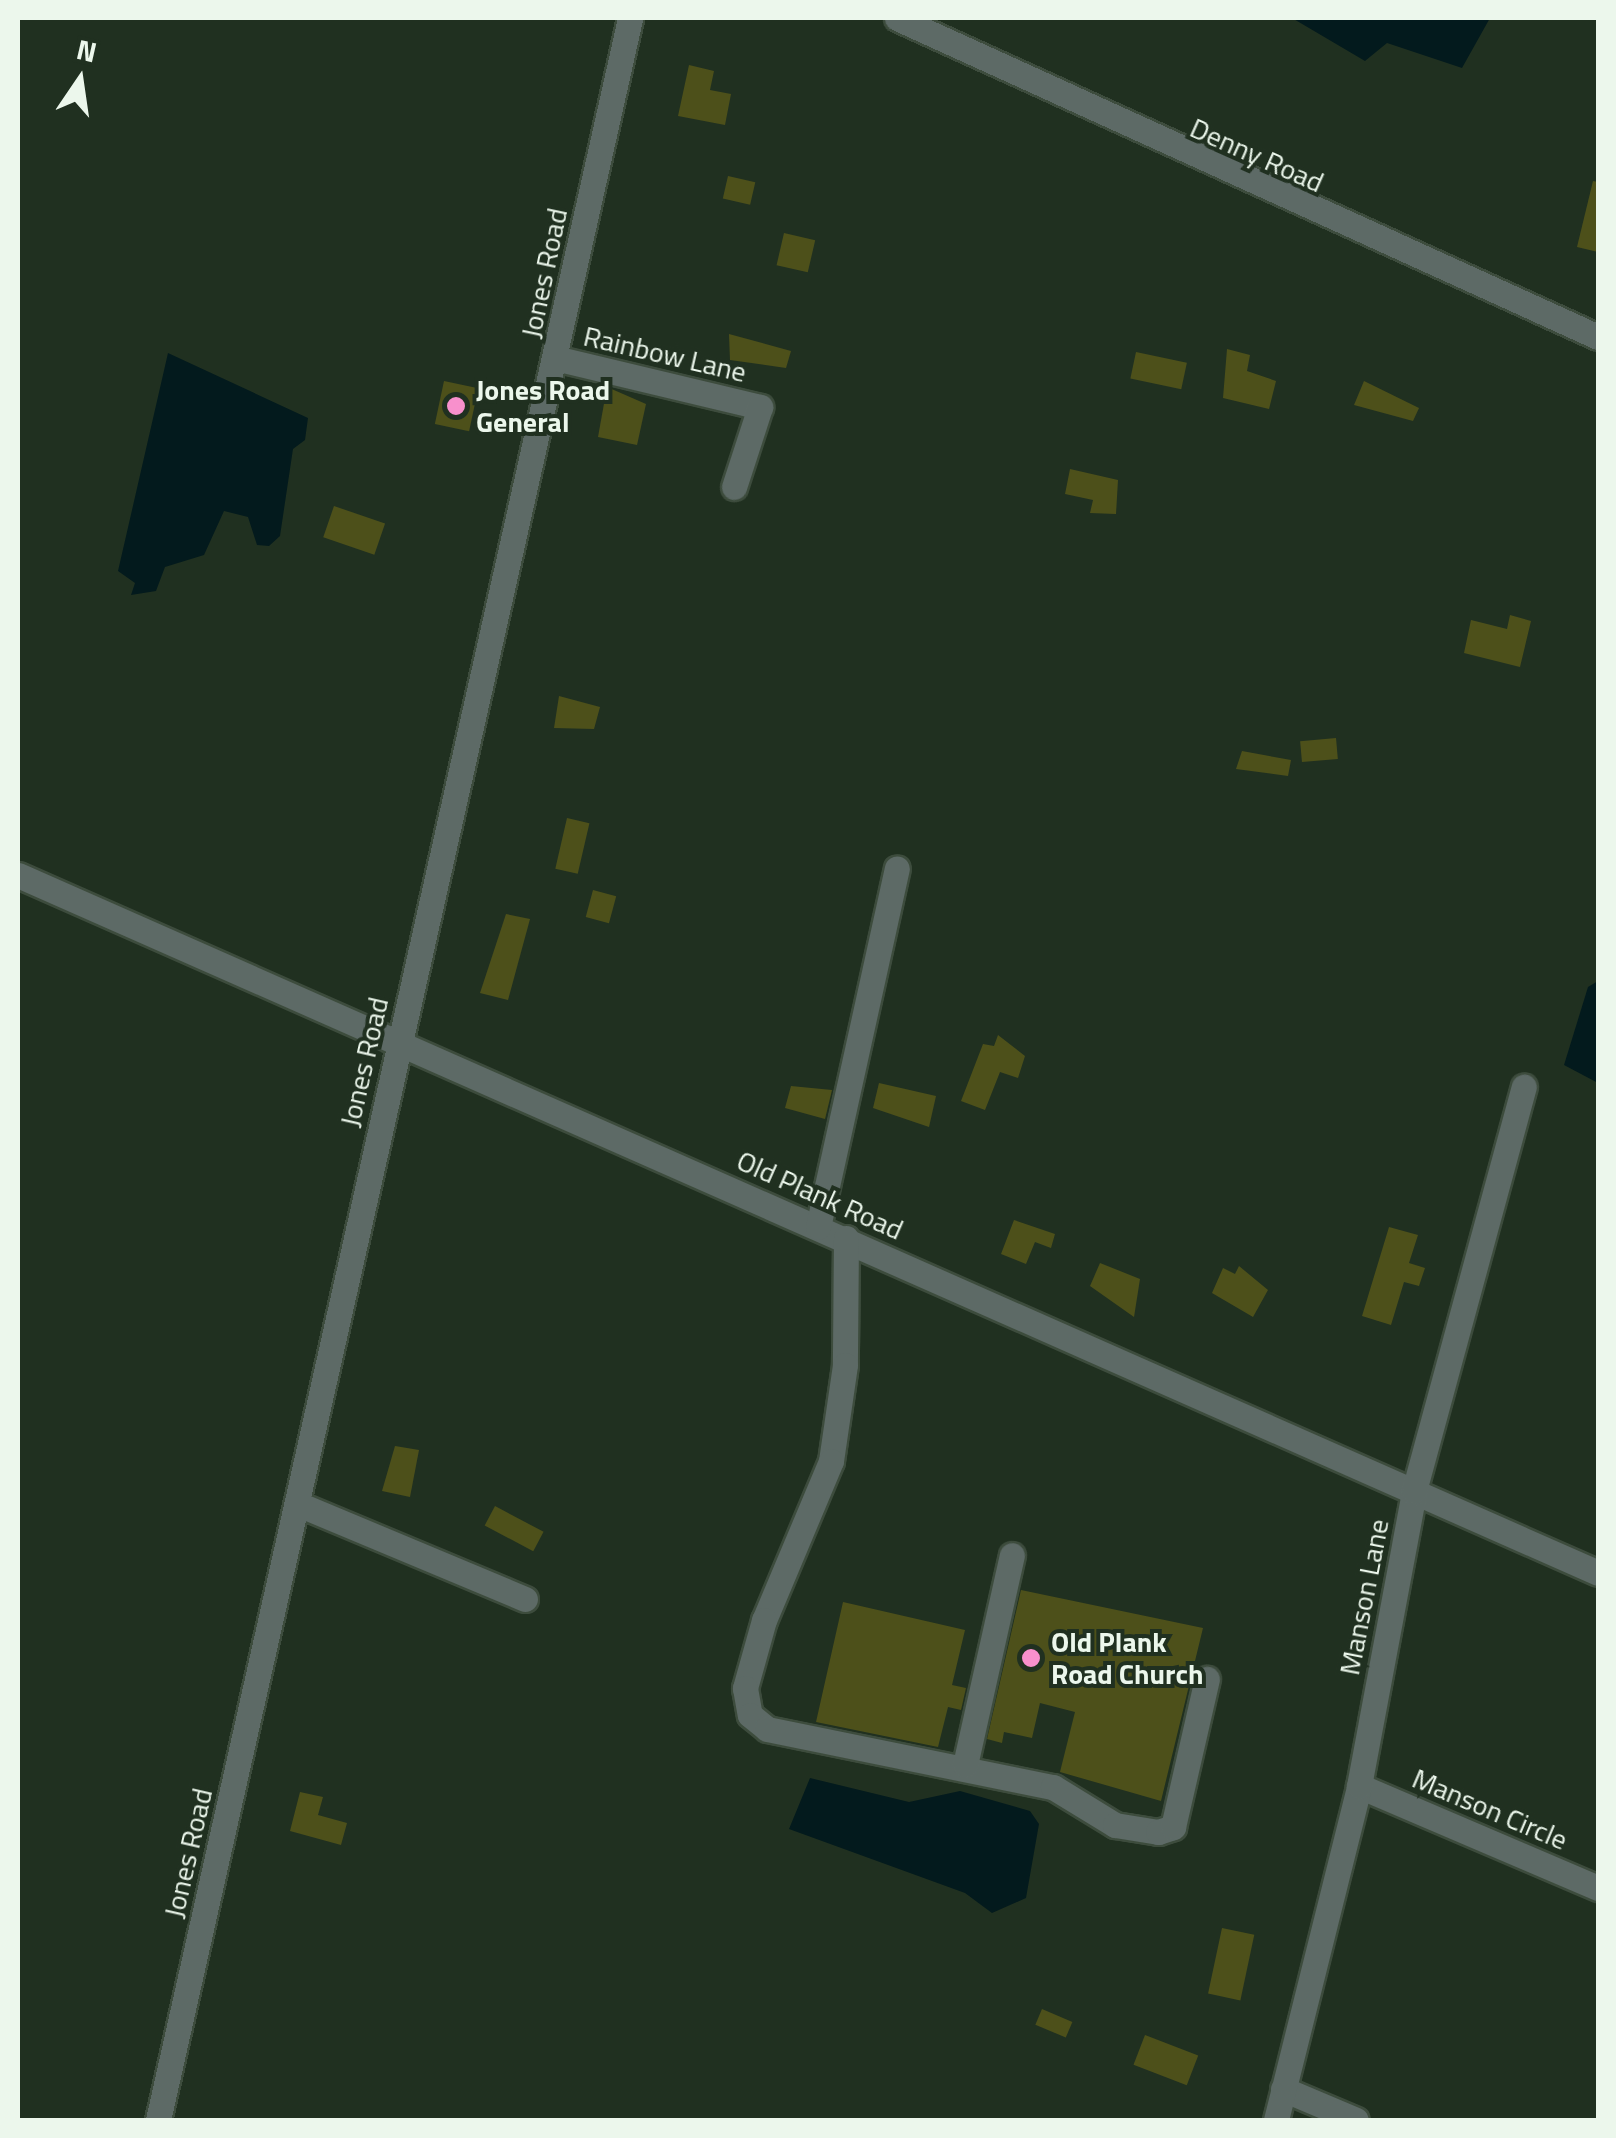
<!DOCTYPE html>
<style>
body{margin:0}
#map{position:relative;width:1616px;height:2138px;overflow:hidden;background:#203020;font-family:"Titillium Web",sans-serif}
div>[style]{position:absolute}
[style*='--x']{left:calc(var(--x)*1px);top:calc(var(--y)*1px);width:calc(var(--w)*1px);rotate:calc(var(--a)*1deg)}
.water>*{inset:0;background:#031a1d}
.building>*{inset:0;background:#4d501a;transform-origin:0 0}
.roads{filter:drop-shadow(2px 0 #3d4c3d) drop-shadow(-2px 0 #3d4c3d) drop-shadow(0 2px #3d4c3d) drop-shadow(0 -2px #3d4c3d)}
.minor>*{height:25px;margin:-12.5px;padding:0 12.5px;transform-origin:12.5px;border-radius:12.5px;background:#5d6a66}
.dots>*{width:28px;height:28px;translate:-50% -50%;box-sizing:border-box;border:5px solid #203020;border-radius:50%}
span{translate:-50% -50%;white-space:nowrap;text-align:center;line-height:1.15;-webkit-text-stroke:8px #203020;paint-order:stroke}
.street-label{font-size:28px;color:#ecf7ec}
.poi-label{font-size:28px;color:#ecf7ec;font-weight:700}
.left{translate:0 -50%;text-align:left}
.frame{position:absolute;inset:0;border:20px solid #ecf7ec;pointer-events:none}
.north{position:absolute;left:30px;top:30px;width:100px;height:100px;-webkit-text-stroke:8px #203020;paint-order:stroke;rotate:13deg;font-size:28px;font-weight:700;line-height:40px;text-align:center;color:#ecf7ec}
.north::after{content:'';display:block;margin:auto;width:35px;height:45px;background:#ecf7ec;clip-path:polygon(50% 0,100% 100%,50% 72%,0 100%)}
</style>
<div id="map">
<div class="water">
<div style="clip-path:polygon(1292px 18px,1490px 18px,1462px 68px,1387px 43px,1365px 61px)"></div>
<div style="clip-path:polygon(168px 353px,308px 418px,305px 440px,293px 449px,280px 536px,269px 546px,257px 545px,248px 517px,224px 511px,204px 555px,165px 567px,156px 591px,131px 595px,135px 583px,118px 571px)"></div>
<div style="clip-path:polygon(1598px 981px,1598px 1083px,1564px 1065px,1588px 987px)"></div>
<div style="clip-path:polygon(810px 1778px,909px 1802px,960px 1791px,1030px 1811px,1039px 1824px,1026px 1898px,992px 1913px,965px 1893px,789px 1829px)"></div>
</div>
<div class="building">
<div style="clip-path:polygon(689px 65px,714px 71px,710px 90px,731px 94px,725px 125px,678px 116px)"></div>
<div style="left:728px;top:176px;width:28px;height:23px;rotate:13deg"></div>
<div style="clip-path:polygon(1593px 181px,1598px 182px,1598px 252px,1577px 247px)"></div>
<div style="left:784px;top:233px;width:32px;height:33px;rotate:13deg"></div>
<div style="clip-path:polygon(729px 334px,791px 351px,786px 368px,730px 360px)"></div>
<div style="clip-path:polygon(1227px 349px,1250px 355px,1247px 371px,1276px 381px,1269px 409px,1223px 398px)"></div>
<div style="left:1136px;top:352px;width:52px;height:27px;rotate:12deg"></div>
<div style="left:444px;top:381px;width:35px;height:44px;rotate:12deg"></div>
<div style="clip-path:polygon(1364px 381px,1419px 408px,1413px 421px,1354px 405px)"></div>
<div style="clip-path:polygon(607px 387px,646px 404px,637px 445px,598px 437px)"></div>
<div style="clip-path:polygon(1070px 469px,1118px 480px,1116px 514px,1090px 513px,1093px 500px,1065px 494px)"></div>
<div style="left:334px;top:506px;width:54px;height:33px;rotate:19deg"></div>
<div style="clip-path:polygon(1510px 615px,1531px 621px,1520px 667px,1464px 653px,1471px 620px,1507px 629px)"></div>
<div style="clip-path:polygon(559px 696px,600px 707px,594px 729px,554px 728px)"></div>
<div style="left:1336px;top:738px;width:21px;height:36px;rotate:85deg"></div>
<div style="clip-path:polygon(1242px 751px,1291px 760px,1288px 776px,1236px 769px)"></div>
<div style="left:567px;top:818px;width:23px;height:52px;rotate:13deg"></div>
<div style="left:593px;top:890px;width:24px;height:28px;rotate:15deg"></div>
<div style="clip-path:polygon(506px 914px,530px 919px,508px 1000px,480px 993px)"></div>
<div style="clip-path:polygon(998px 1035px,1025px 1056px,1018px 1078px,1000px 1072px,985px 1110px,961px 1101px,983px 1044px,994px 1046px)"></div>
<div style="clip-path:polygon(879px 1083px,936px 1096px,929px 1127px,873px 1108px)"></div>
<div style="clip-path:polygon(791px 1086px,832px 1090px,825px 1119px,785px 1108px)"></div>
<div style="clip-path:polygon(1014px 1220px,1055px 1234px,1051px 1248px,1035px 1242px,1026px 1264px,1001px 1254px)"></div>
<div style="clip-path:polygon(1389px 1227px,1418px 1235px,1409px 1263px,1425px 1268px,1419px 1286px,1404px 1282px,1391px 1325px,1362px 1316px)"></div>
<div style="clip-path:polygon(1100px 1263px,1140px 1279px,1134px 1317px,1090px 1286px)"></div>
<div style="clip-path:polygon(1239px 1266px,1268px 1290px,1253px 1317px,1212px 1293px,1223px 1268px,1235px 1274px)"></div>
<div style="clip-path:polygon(395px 1446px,419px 1450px,410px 1497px,382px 1491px)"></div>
<div style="left:495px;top:1506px;width:55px;height:22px;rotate:28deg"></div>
<div style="clip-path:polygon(1021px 1590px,1203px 1628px,1161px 1801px,1060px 1772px,1075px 1712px,1040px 1703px,1032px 1738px,1004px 1732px,1002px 1743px,987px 1739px)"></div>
<div style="clip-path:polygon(843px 1602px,965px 1630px,952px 1685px,966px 1688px,961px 1710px,948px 1707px,938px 1747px,816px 1722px)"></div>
<div style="clip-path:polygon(300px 1792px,323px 1797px,318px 1815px,347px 1823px,341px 1845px,290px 1831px)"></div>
<div style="left:1222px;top:1928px;width:33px;height:67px;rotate:12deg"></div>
<div style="left:1042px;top:2009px;width:33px;height:17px;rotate:23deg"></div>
<div style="left:1145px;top:2035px;width:57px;height:32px;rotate:21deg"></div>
</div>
<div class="roads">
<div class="minor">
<div style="--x:897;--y:18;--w:770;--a:24.47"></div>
<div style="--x:555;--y:358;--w:211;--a:13.4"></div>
<div style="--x:760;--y:407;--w:84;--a:108"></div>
<div style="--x:18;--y:875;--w:1727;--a:23.83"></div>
<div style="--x:818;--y:1227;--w:367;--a:-77.6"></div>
<div style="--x:846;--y:1238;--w:127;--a:90.5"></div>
<div style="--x:845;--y:1365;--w:97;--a:98.3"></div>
<div style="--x:831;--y:1461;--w:173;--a:112.8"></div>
<div style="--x:764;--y:1620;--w:71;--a:105.6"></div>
<div style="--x:745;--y:1688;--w:27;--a:80"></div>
<div style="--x:750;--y:1715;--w:22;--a:39"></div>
<div style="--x:767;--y:1729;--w:292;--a:11.5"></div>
<div style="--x:1053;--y:1787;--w:73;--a:31.5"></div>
<div style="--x:1115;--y:1825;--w:44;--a:9.2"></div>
<div style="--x:1158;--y:1832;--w:16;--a:-18"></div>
<div style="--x:1173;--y:1827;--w:152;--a:-77.1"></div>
<div style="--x:298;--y:1504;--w:246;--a:22.7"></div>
<div style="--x:965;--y:1765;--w:215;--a:-77.4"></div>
<div style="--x:1359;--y:1786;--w:260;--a:23.1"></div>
<div style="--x:1283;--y:2089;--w:79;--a:23"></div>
<div style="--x:158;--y:2120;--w:2154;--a:-77.34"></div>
<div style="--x:1276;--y:2120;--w:344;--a:-76"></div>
<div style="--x:1359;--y:1786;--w:300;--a:-79.4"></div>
<div style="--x:1414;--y:1491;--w:419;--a:-74.8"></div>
</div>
</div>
<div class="dots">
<div style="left:456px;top:406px;background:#f890cc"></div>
<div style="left:1031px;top:1658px;background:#f890cc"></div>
</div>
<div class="street-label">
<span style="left:1257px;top:155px;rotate:24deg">Denny Road</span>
<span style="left:544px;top:273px;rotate:-78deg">Jones Road</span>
<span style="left:665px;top:354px;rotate:13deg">Rainbow Lane</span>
<span style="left:364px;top:1062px;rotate:-77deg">Jones Road</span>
<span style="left:820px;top:1195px;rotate:24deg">Old Plank Road</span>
<span style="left:1364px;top:1597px;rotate:-79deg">Manson Lane</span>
<span style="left:1490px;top:1809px;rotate:23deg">Manson Circle</span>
<span style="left:188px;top:1853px;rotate:-77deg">Jones Road</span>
</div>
<div class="poi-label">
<span class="left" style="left:476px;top:406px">Jones Road<br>General</span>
<span class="left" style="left:1051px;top:1658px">Old Plank<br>Road Church</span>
</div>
<div class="frame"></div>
<div class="north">N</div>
</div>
